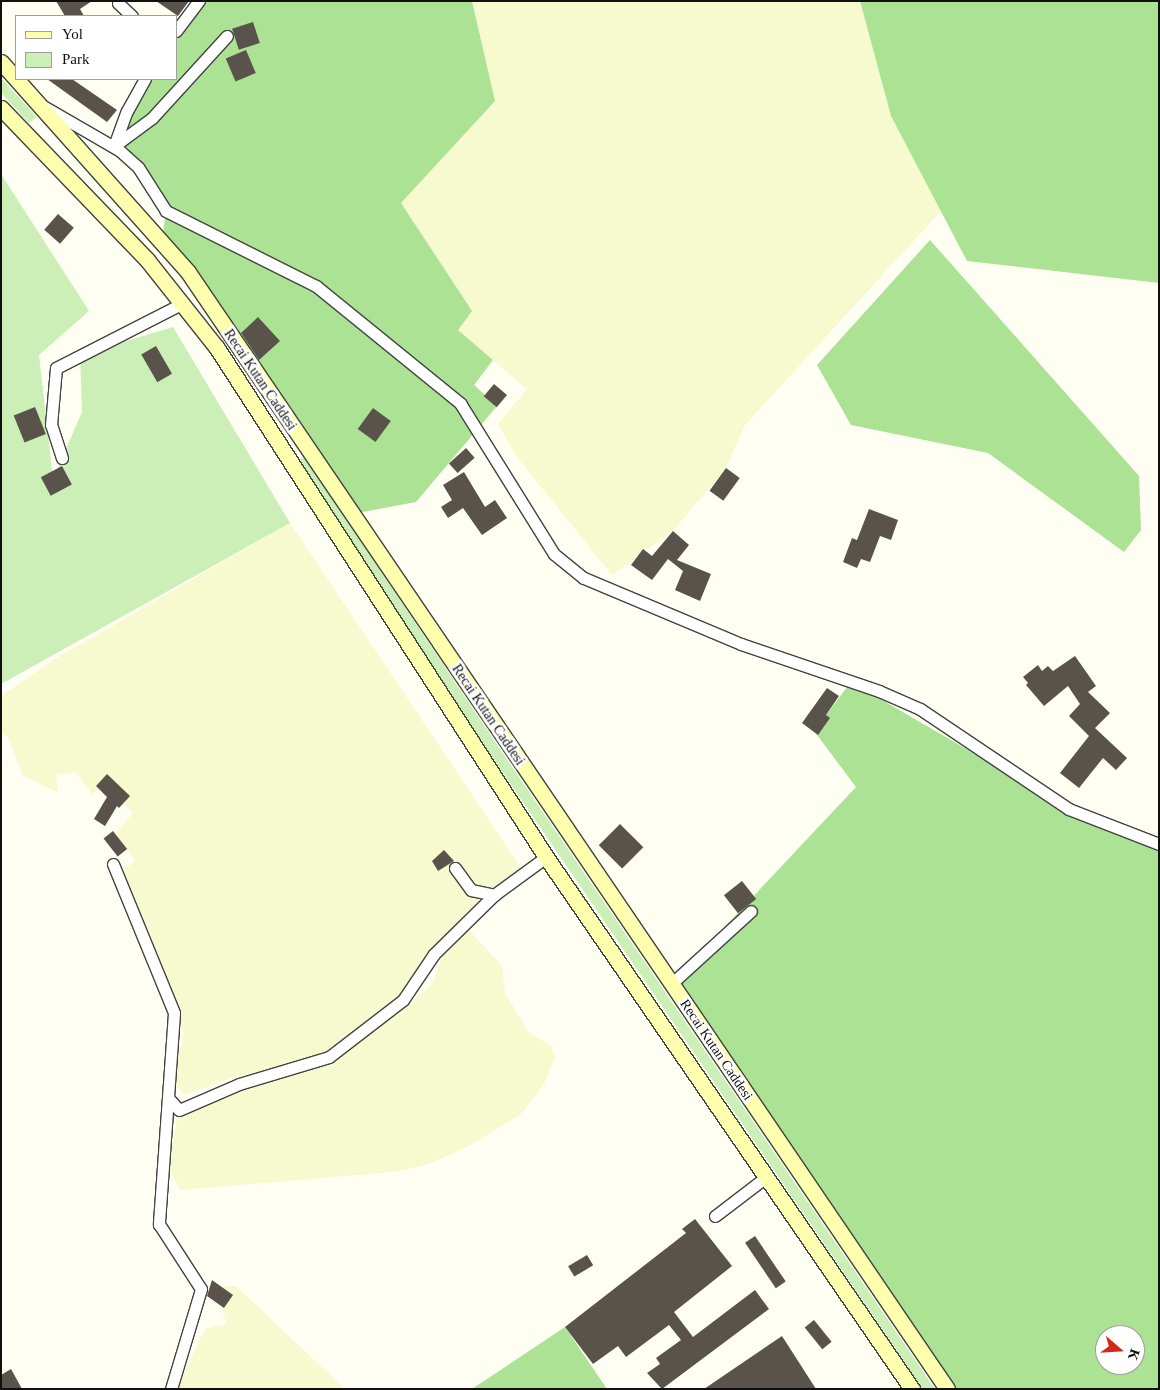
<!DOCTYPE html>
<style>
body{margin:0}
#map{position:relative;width:1160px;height:1390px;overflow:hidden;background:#fffef3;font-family:Georgia,serif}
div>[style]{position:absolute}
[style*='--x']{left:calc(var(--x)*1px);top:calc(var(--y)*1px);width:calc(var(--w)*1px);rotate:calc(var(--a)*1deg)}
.farmland>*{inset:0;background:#f7f9cf}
.green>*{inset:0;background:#ccefb7}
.forest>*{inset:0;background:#ace294}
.building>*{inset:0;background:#5a534b;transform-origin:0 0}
.roads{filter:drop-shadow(1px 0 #434343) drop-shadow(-1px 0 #434343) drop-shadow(0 1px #434343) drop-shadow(0 -1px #434343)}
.street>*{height:11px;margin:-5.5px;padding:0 5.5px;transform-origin:5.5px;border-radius:5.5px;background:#fff}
.secondary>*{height:15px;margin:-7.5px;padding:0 7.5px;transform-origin:7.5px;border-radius:7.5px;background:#fdffae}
span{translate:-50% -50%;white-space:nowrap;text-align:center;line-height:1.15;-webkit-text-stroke:5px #fff;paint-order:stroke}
.street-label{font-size:14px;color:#101010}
.frame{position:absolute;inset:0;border:2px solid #101010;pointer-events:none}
.legend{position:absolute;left:15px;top:15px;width:162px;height:65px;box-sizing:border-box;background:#fff;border:1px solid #9f9f9f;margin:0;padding:6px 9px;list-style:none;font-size:15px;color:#101010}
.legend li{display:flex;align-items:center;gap:10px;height:25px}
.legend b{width:25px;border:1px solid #9f9f9f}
.north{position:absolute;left:1095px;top:1325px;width:50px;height:50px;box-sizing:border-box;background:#fff;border:1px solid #9f9f9f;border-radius:50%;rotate:109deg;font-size:14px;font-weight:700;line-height:20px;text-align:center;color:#101010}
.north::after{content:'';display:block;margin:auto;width:18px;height:22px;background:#d22816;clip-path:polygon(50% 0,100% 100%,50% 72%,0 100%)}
</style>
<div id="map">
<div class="farmland">
<div style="clip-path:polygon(472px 1px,860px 1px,891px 116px,941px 211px,745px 425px,726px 468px,673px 531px,612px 575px,516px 456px,498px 424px,527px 389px,457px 330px,401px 203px,495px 101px)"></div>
<div style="clip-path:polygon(290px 523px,523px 871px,434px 954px,426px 980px,403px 1000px,326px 1053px,273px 1072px,237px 1076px,185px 1095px,176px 1086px,173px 1076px,184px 1034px,165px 993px,123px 870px,135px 861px,116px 833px,133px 813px,105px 785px,92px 794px,75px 772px,56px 775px,58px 792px,23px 776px,8px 737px,1px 733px,1px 696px,55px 659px)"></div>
<div style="clip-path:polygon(468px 929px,502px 966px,505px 993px,530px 1034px,551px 1045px,555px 1058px,544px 1084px,521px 1114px,471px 1145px,429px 1164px,393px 1172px,180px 1190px,168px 1166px,179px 1110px,300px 1073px,329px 1057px,410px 1003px,432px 984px,446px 948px,456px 935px)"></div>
<div style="clip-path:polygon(213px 1286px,236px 1286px,345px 1389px,176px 1389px,205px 1329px,227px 1324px)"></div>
</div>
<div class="green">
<div style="clip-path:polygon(1px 78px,37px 117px,29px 123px,1px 93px)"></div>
<div style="clip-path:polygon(1px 174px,89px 311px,39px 355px,53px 479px,82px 412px,80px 355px,173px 327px,290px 523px,1px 684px)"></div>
<div style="clip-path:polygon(304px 457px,504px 755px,935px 1389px,923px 1389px,497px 764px,296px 462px)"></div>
</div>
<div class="forest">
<div style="clip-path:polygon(199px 1px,472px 1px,495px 101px,401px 203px,472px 311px,458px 330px,493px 360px,474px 385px,497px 406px,416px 502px,352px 514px,162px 241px,166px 211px,138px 167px,114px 146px,148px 79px,176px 79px,176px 36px)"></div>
<div style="clip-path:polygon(860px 1px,1159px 1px,1159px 283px,967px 261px,891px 116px)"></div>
<div style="clip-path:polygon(930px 240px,1139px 476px,1141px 530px,1124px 552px,988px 453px,851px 425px,817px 365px)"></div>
<div style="clip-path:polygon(evenodd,851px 682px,1037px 790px,1159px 847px,1159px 1389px,946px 1389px,671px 984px,856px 787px,814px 731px,851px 682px,1105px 1335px,1135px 1335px,1135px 1365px,1105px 1365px,1105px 1335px)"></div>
<div style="clip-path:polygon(565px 1327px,607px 1389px,472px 1389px)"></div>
</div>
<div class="building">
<div style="clip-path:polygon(56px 1px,92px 1px,80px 9px,84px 16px,65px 16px)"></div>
<div style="clip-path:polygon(156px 1px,189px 1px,178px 16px)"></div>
<div style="left:253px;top:22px;width:22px;height:22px;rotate:72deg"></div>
<div style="left:246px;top:50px;width:25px;height:22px;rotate:67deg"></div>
<div style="clip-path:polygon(47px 79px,72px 79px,117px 110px,107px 122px)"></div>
<div style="left:58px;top:214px;width:21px;height:21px;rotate:41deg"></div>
<div style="clip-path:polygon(258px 317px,280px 341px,259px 360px,241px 333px)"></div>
<div style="left:156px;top:346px;width:32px;height:17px;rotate:60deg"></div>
<div style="left:494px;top:384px;width:17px;height:16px;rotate:40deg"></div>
<div style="left:35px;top:407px;width:29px;height:23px;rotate:68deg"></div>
<div style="left:373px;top:408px;width:22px;height:26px;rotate:36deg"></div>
<div style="left:466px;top:448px;width:13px;height:23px;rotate:48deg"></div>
<div style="left:62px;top:466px;width:21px;height:24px;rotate:62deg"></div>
<div style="left:726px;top:468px;width:17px;height:28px;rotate:36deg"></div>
<div style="clip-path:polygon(464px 472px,485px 507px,495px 500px,507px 518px,482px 535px,463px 508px,448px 518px,441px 507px,452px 500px,443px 485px)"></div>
<div style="clip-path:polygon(869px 509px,898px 520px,891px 540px,880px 536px,870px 562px,861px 559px,857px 568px,843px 562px,852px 538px,857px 540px)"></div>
<div style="clip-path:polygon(673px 531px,689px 545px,677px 560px,711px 574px,700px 601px,675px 590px,683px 571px,668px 559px,652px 580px,631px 565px,643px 549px,652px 556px)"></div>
<div style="clip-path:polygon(1075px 656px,1096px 686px,1088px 692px,1110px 713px,1095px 728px,1127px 758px,1116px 770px,1103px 758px,1079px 788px,1060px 773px,1089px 736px,1069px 716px,1080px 704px,1068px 686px,1044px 706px,1026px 685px,1028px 683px,1023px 677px,1038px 665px,1042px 671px,1048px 666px,1053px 671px)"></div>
<div style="clip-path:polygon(827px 688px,839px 696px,826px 715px,830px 718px,818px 735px,802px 723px)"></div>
<div style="clip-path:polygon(107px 774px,130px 796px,119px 808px,117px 806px,105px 826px,94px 819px,107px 797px,96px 786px)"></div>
<div style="left:620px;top:824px;width:33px;height:30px;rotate:45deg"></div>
<div style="left:113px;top:831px;width:23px;height:12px;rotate:52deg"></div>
<div style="clip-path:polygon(444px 850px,454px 861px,438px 871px,432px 861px)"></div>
<div style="left:742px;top:881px;width:23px;height:23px;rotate:52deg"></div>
<div style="clip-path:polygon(695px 1219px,732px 1266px,674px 1312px,693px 1337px,755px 1290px,769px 1309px,662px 1389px,647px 1373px,660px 1364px,656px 1358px,681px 1340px,669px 1325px,626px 1357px,618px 1346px,593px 1364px,565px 1327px,686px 1233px,682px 1229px)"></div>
<div style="left:755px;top:1236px;width:55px;height:12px;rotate:56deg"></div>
<div style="left:587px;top:1255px;width:12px;height:22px;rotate:59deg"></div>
<div style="clip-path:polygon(212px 1280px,233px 1295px,224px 1308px,207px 1296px)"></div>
<div style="left:814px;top:1320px;width:28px;height:12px;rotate:51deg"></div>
<div style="clip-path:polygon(782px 1336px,816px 1389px,704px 1389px)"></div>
<div style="clip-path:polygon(11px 1369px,22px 1389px,1px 1389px,1px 1375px)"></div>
</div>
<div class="roads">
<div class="street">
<div style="--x:118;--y:3;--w:19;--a:43"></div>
<div style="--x:176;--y:31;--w:38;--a:-53"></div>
<div style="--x:43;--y:106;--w:88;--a:30.1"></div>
<div style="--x:119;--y:150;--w:25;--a:42"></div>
<div style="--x:138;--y:167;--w:52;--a:57.5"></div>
<div style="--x:166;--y:211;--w:168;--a:26.6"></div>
<div style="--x:316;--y:286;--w:186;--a:39.1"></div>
<div style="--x:460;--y:403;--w:178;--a:58.1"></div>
<div style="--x:554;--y:554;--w:38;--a:39"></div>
<div style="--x:584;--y:578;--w:170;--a:22.8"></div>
<div style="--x:741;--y:644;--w:146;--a:18.8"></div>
<div style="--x:879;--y:691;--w:45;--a:23.7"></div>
<div style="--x:920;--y:709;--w:179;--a:33.9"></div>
<div style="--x:1069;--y:809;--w:97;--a:21.3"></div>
<div style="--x:114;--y:146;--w:47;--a:-36.4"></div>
<div style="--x:152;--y:118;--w:111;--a:-47.6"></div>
<div style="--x:114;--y:146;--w:37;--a:-70"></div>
<div style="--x:127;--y:111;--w:37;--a:-61"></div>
<div style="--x:62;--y:458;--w:35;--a:-108"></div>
<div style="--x:51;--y:425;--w:57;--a:-85"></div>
<div style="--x:56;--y:368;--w:143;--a:-27.1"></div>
<div style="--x:113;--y:864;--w:161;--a:67.7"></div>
<div style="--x:174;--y:1013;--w:212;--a:94.1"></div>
<div style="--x:159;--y:1224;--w:77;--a:57.1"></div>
<div style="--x:201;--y:1289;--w:104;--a:106.7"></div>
<div style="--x:455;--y:868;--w:27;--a:54"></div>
<div style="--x:471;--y:890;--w:24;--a:12"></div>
<div style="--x:494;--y:895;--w:64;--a:-36.2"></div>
<div style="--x:671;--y:984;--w:108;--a:-42.4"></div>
<div style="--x:170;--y:1100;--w:13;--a:48"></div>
<div style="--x:179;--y:1110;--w:65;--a:-23.4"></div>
<div style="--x:239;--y:1084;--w:94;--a:-16.7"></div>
<div style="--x:329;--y:1057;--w:93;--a:-37.6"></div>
<div style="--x:403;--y:1000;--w:55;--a:-56"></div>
<div style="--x:434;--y:954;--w:84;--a:-44.5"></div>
<div style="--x:715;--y:1216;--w:64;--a:-37.4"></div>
</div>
<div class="secondary">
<div style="--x:1;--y:62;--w:281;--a:48.3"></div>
<div style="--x:188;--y:272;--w:1350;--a:55.8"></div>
<div style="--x:1;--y:108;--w:212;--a:46.1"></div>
<div style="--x:148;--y:261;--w:111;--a:51.6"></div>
<div style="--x:217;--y:348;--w:606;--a:57.12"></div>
<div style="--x:546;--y:857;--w:646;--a:55.47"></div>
</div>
</div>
<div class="street-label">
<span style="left:260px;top:380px;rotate:56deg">Recai Kutan Caddesi</span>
<span style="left:488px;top:715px;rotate:56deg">Recai Kutan Caddesi</span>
<span style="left:716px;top:1050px;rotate:56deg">Recai Kutan Caddesi</span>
</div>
<div class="frame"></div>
<ul class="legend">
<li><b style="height:6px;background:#fdffae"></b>Yol</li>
<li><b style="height:14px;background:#ccefb7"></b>Park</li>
</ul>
<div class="north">K</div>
</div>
